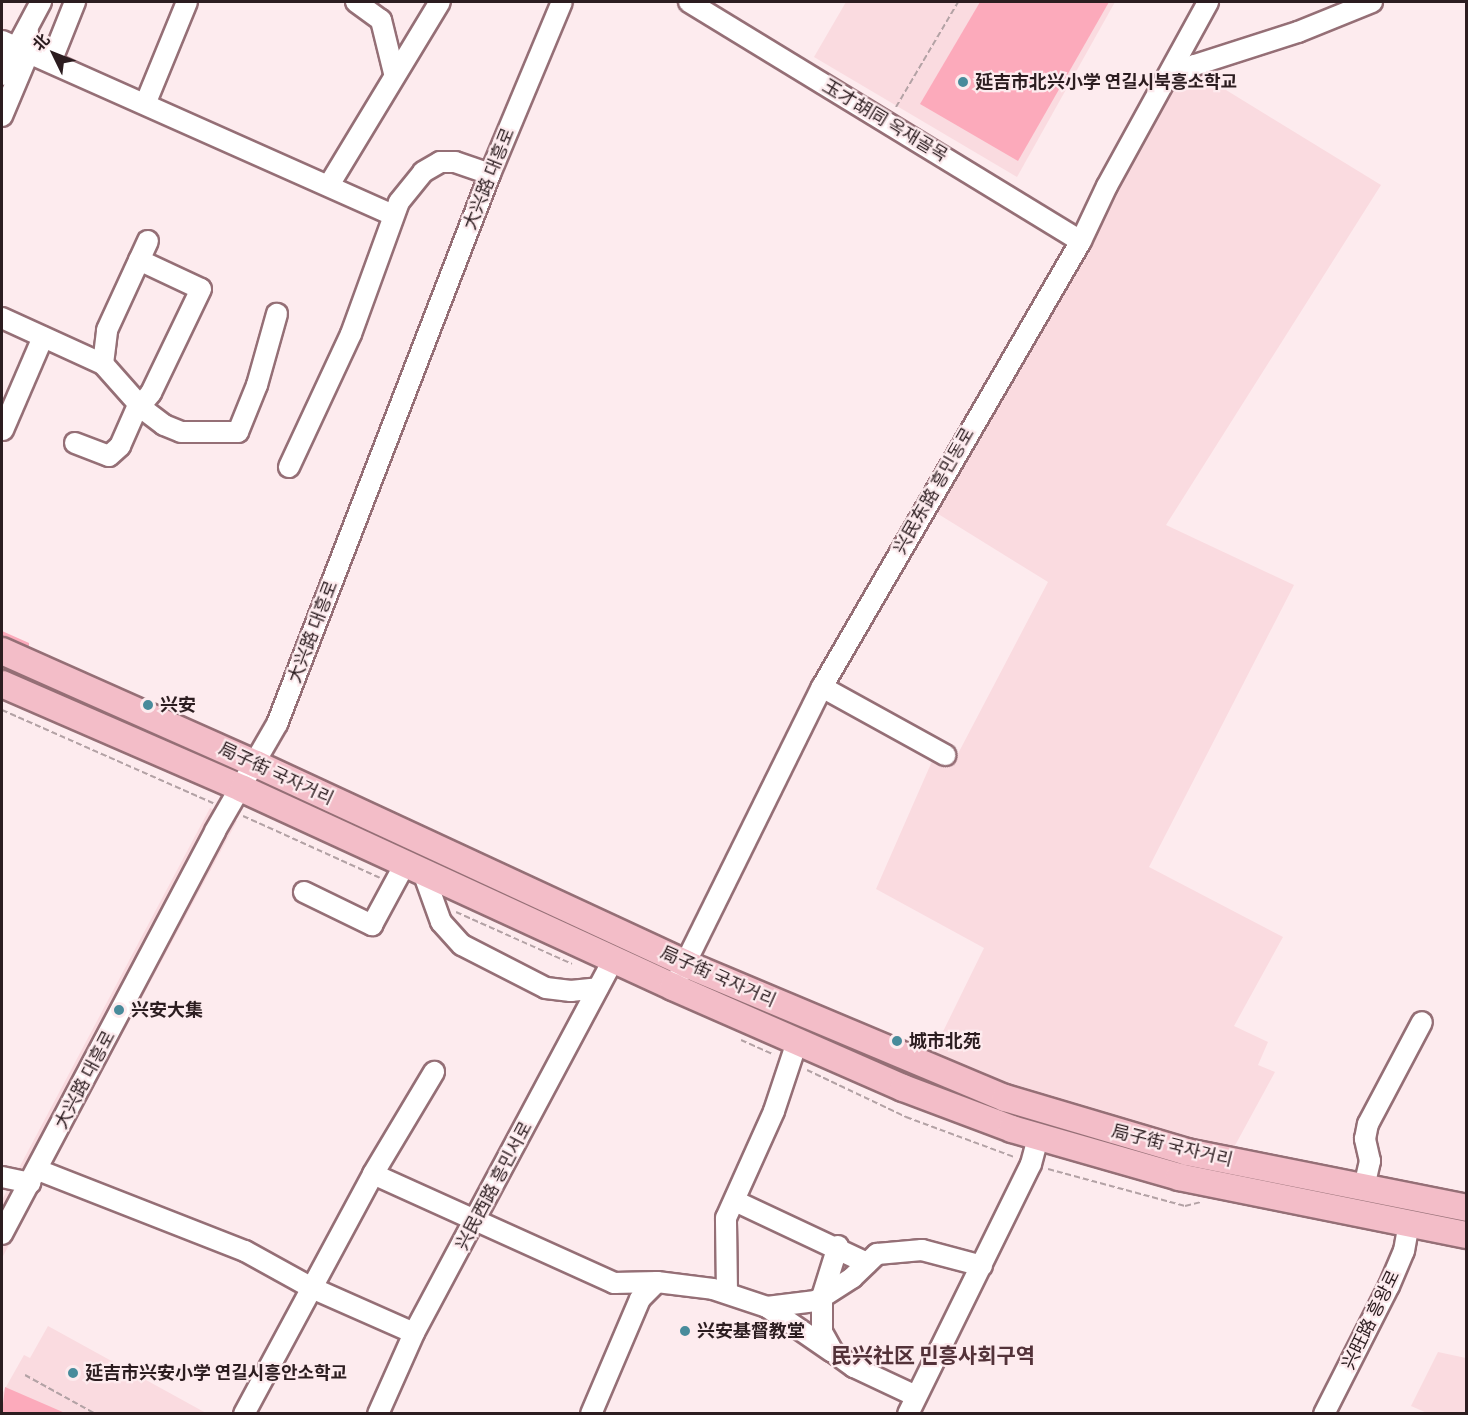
<!DOCTYPE html>
<meta charset="utf-8">
<style>
body{margin:0}
#map{position:relative;width:1468px;height:1415px;overflow:hidden;background:#fdebee;font-family:"PT Sans Narrow","Noto Sans SC","Noto Sans KR",sans-serif}
div>[style]{position:absolute}
[style*='--x']{left:calc(var(--x)*1px);top:calc(var(--y)*1px);width:calc(var(--w)*1px);rotate:calc(var(--a)*1deg)}
.built>*{inset:0;background:#fadbe0}
.green>*{inset:0;background:#fcaabb}
.path>*{height:2px;margin-top:-1px;transform-origin:0;background:repeating-linear-gradient(90deg,#b3a2a5 0 6px,transparent 0 9px)}
.roads{filter:drop-shadow(2px 0 #956f76) drop-shadow(-2px 0 #956f76) drop-shadow(0 2px #956f76) drop-shadow(0 -2px #956f76)}
.minor>*{height:20px;margin:-10px;padding:0 10px;transform-origin:10px;border-radius:10px;background:#fff}
.major>*{height:26px;margin:-13px;padding:0 13px;transform-origin:13px;border-radius:13px;background:#f3bdc8}
.dots>*{width:16px;height:16px;translate:-50% -50%;box-sizing:border-box;border:3px solid #fdebee;border-radius:50%}
span{translate:-50% -50%;white-space:nowrap;text-align:center;line-height:1.15;-webkit-text-stroke:4.5px #fdebee;paint-order:stroke}
.poi-label{font-size:18px;color:#2c1d20;font-weight:700}
.left{translate:0 -50%;text-align:left}
.street-label{font-size:18px;color:#2c1d20}
.quarter-label{font-size:21px;color:#533239;font-weight:700}
.frame{position:absolute;inset:0;border:3px solid #2c1d20;pointer-events:none}
.north{position:absolute;left:24px;top:24px;width:60px;height:60px;-webkit-text-stroke:4px #fdebee;paint-order:stroke;rotate:313deg;font-size:16px;font-weight:700;line-height:24px;text-align:center;color:#2c1d20}
.north::after{content:'';display:block;margin:auto;width:21px;height:27px;background:#2c1d20;clip-path:polygon(50% 0,100% 100%,50% 72%,0 100%)}
</style>
<div id="map">
<div class="built">
<div style="clip-path:polygon(846px 2px,1115px 2px,1017px 177px,814px 57px)"></div>
<div style="clip-path:polygon(1187px 66px,1381px 185px,1166px 525px,1294px 585px,1149px 867px,1283px 937px,1234px 1026px,1268px 1042px,1258px 1065px,1275px 1072px,1232px 1151px,1041px 1098px,932px 1054px,984px 948px,876px 889px,933px 759px,951px 767px,1048px 582px,935px 512px)"></div>
<div style="clip-path:polygon(210px 808px,237px 821px,2px 1258px,2px 1200px)"></div>
<div style="clip-path:polygon(48px 1326px,206px 1413px,2px 1414px,2px 1394px,24px 1355px,30px 1358px)"></div>
<div style="clip-path:polygon(1438px 1352px,1466px 1358px,1466px 1413px,1427px 1413px,1411px 1406px)"></div>
</div>
<div class="green">
<div style="clip-path:polygon(980px 2px,1109px 2px,1018px 161px,920px 104px)"></div>
<div style="clip-path:polygon(2px 631px,29px 643px,29px 648px,2px 640px)"></div>
<div style="clip-path:polygon(5px 1387px,65px 1413px,2px 1413px)"></div>
</div>
<div class="path">
<div style="--x:896;--y:107;--w:122;--a:-59.4"></div>
<div style="--x:2;--y:710;--w:231;--a:23.8"></div>
<div style="--x:243;--y:816;--w:150;--a:24.3"></div>
<div style="--x:456;--y:912;--w:127;--a:24.1"></div>
<div style="--x:741;--y:1040;--w:36;--a:24"></div>
<div style="--x:807;--y:1070;--w:110;--a:25.4"></div>
<div style="--x:906;--y:1117;--w:115;--a:20.3"></div>
<div style="--x:1048;--y:1169;--w:142;--a:15.1"></div>
<div style="--x:1185;--y:1206;--w:16;--a:-14"></div>
<div style="--x:25;--y:1375;--w:81;--a:28.8"></div>
</div>
<div class="roads">
<div class="minor">
<div style="--x:356;--y:2;--w:31;--a:36"></div>
<div style="--x:381;--y:20;--w:55;--a:76.2"></div>
<div style="--x:689;--y:2;--w:459;--a:31.4"></div>
<div style="--x:2;--y:41;--w:427;--a:24"></div>
<div style="--x:51;--y:62;--w:65;--a:-68.2"></div>
<div style="--x:2;--y:75;--w:83;--a:-61.9"></div>
<div style="--x:1167;--y:79;--w:31;--a:-27"></div>
<div style="--x:1195;--y:65;--w:108;--a:-17.8"></div>
<div style="--x:1298;--y:32;--w:80;--a:-22.1"></div>
<div style="--x:146;--y:102;--w:108;--a:-67.7"></div>
<div style="--x:2;--y:116;--w:69;--a:-67.1"></div>
<div style="--x:29;--y:52;--w:20;--a:-93"></div>
<div style="--x:329;--y:185;--w:214;--a:-58.8"></div>
<div style="--x:139;--y:260;--w:68;--a:25.1"></div>
<div style="--x:201;--y:289;--w:115;--a:115.7"></div>
<div style="--x:151;--y:393;--w:17;--a:130"></div>
<div style="--x:2;--y:318;--w:111;--a:24.5"></div>
<div style="--x:103;--y:364;--w:60;--a:48.4"></div>
<div style="--x:143;--y:409;--w:26;--a:37"></div>
<div style="--x:164;--y:425;--w:18;--a:22"></div>
<div style="--x:181;--y:432;--w:57;--a:0"></div>
<div style="--x:238;--y:432;--w:51;--a:-68"></div>
<div style="--x:257;--y:385;--w:74;--a:-74.3"></div>
<div style="--x:103;--y:364;--w:34;--a:-83"></div>
<div style="--x:107;--y:330;--w:98;--a:-65.3"></div>
<div style="--x:3;--y:430;--w:101;--a:-66.7"></div>
<div style="--x:75;--y:443;--w:36;--a:21"></div>
<div style="--x:109;--y:456;--w:15;--a:-42"></div>
<div style="--x:120;--y:446;--w:47;--a:-66.2"></div>
<div style="--x:289;--y:467;--w:147;--a:-65"></div>
<div style="--x:351;--y:334;--w:140;--a:-70"></div>
<div style="--x:399;--y:202;--w:38;--a:-51"></div>
<div style="--x:423;--y:172;--w:20;--a:-30"></div>
<div style="--x:440;--y:162;--w:15;--a:0"></div>
<div style="--x:455;--y:162;--w:37;--a:19"></div>
<div style="--x:822;--y:687;--w:141;--a:28.9"></div>
<div style="--x:423;--y:872;--w:53;--a:70.2"></div>
<div style="--x:441;--y:922;--w:31;--a:48"></div>
<div style="--x:462;--y:945;--w:94;--a:27.1"></div>
<div style="--x:546;--y:988;--w:25;--a:7"></div>
<div style="--x:571;--y:991;--w:27;--a:-6"></div>
<div style="--x:304;--y:892;--w:76;--a:25.9"></div>
<div style="--x:372;--y:925;--w:69;--a:-61.6"></div>
<div style="--x:680;--y:974;--w:320;--a:-63.7"></div>
<div style="--x:822;--y:687;--w:516;--a:-59.86"></div>
<div style="--x:1081;--y:241;--w:61;--a:-64.7"></div>
<div style="--x:1107;--y:186;--w:210;--a:-61.2"></div>
<div style="--x:38;--y:1170;--w:222;--a:21.4"></div>
<div style="--x:245;--y:1251;--w:77;--a:28.9"></div>
<div style="--x:312;--y:1288;--w:111;--a:23.8"></div>
<div style="--x:373;--y:1174;--w:265;--a:24.3"></div>
<div style="--x:614;--y:1283;--w:43;--a:-1.3"></div>
<div style="--x:2;--y:1177;--w:29;--a:12"></div>
<div style="--x:1364;--y:1187;--w:27;--a:-77"></div>
<div style="--x:1370;--y:1161;--w:23;--a:-103"></div>
<div style="--x:1365;--y:1139;--w:15;--a:-79"></div>
<div style="--x:1368;--y:1124;--w:115;--a:-62.1"></div>
<div style="--x:735;--y:1201;--w:146;--a:25.2"></div>
<div style="--x:2;--y:1234;--w:456;--a:-62.1"></div>
<div style="--x:215;--y:831;--w:124;--a:-59.9"></div>
<div style="--x:277;--y:724;--w:590;--a:-68.83"></div>
<div style="--x:490;--y:174;--w:186;--a:-67.3"></div>
<div style="--x:838;--y:1246;--w:53;--a:107.4"></div>
<div style="--x:822;--y:1297;--w:35;--a:90"></div>
<div style="--x:822;--y:1332;--w:23;--a:61"></div>
<div style="--x:833;--y:1352;--w:26;--a:36"></div>
<div style="--x:854;--y:1367;--w:68;--a:25.1"></div>
<div style="--x:727;--y:1293;--w:75;--a:-90.8"></div>
<div style="--x:726;--y:1218;--w:117;--a:-65.8"></div>
<div style="--x:774;--y:1111;--w:73;--a:-71.6"></div>
<div style="--x:767;--y:1307;--w:78;--a:34.5"></div>
<div style="--x:244;--y:1414;--w:272;--a:-61.7"></div>
<div style="--x:373;--y:1174;--w:119;--a:-59.1"></div>
<div style="--x:378;--y:1414;--w:89;--a:-66"></div>
<div style="--x:414;--y:1333;--w:423;--a:-61.9"></div>
<div style="--x:591;--y:1414;--w:125;--a:-66.9"></div>
<div style="--x:640;--y:1299;--w:24;--a:-45"></div>
<div style="--x:657;--y:1282;--w:56;--a:7.1"></div>
<div style="--x:713;--y:1289;--w:57;--a:18.4"></div>
<div style="--x:767;--y:1307;--w:49;--a:-7"></div>
<div style="--x:816;--y:1301;--w:43;--a:-32.6"></div>
<div style="--x:852;--y:1278;--w:35;--a:-44"></div>
<div style="--x:877;--y:1254;--w:45;--a:-5.1"></div>
<div style="--x:922;--y:1250;--w:62;--a:14.9"></div>
<div style="--x:908;--y:1414;--w:279;--a:-63.8"></div>
<div style="--x:1031;--y:1164;--w:28;--a:-75"></div>
<div style="--x:1324;--y:1414;--w:144;--a:-63.1"></div>
<div style="--x:1389;--y:1286;--w:38;--a:-67"></div>
<div style="--x:1404;--y:1251;--w:27;--a:-80"></div>
</div>
<div class="major">
<div style="--x:2;--y:651;--w:278;--a:24"></div>
<div style="--x:256;--y:764;--w:474;--a:24.9"></div>
<div style="--x:686;--y:964;--w:346;--a:22.8"></div>
<div style="--x:1005;--y:1098;--w:190;--a:16.5"></div>
<div style="--x:1187;--y:1152;--w:285;--a:11.3"></div>
<div style="--x:2;--y:684;--w:263;--a:23.5"></div>
<div style="--x:243;--y:789;--w:473;--a:24.7"></div>
<div style="--x:673;--y:987;--w:251;--a:23.7"></div>
<div style="--x:903;--y:1088;--w:116;--a:20.6"></div>
<div style="--x:1012;--y:1129;--w:174;--a:16"></div>
<div style="--x:1179;--y:1177;--w:293;--a:11.4"></div>
</div>
</div>
<div class="dots">
<div style="left:963px;top:82px;background:#488b9b"></div>
<div style="left:148px;top:705px;background:#488b9b"></div>
<div style="left:119px;top:1010px;background:#488b9b"></div>
<div style="left:897px;top:1041px;background:#488b9b"></div>
<div style="left:685px;top:1331px;background:#488b9b"></div>
<div style="left:73px;top:1373px;background:#488b9b"></div>
</div>
<div class="poi-label">
<span class="left" style="left:975px;top:82px">延吉市北兴小学 연길시북흥소학교</span>
<span class="left" style="left:160px;top:705px">兴安</span>
<span class="left" style="left:131px;top:1010px">兴安大集</span>
<span class="left" style="left:909px;top:1041px">城市北苑</span>
<span class="left" style="left:697px;top:1331px">兴安基督教堂</span>
<span class="left" style="left:85px;top:1373px">延吉市兴安小学 연길시흥안소학교</span>
</div>
<div class="street-label">
<span style="left:885px;top:121px;rotate:31deg">玉才胡同 옥재골목</span>
<span style="left:489px;top:179px;rotate:-68deg">大兴路 대흥로</span>
<span style="left:934px;top:491px;rotate:-60deg">兴民东路 흥민동로</span>
<span style="left:313px;top:632px;rotate:-69deg">大兴路 대흥로</span>
<span style="left:276px;top:774px;rotate:25deg">局子街 국자거리</span>
<span style="left:718px;top:977px;rotate:24deg">局子街 국자거리</span>
<span style="left:85px;top:1080px;rotate:-62deg">大兴路 대흥로</span>
<span style="left:1172px;top:1146px;rotate:14deg">局子街 국자거리</span>
<span style="left:494px;top:1186px;rotate:-62deg">兴民西路 흥민서로</span>
<span style="left:1371px;top:1320px;rotate:-64deg">兴旺路 흥왕로</span>
</div>
<div class="quarter-label">
<span style="left:933px;top:1356px">民兴社区 민흥사회구역</span>
</div>
<div class="frame"></div>
<div class="north">北</div>
</div>
